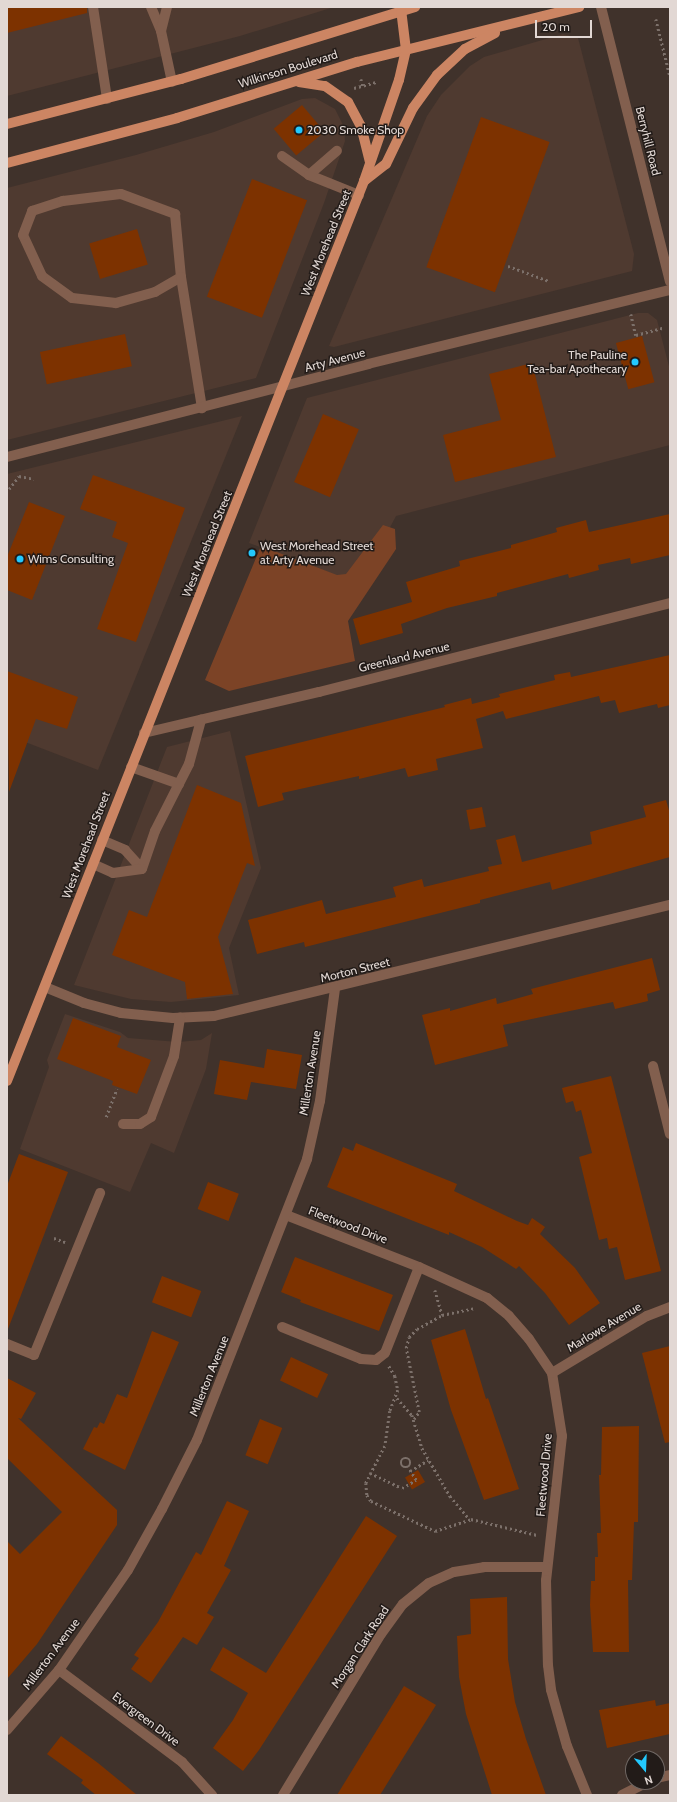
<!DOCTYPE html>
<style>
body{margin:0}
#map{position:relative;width:677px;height:1802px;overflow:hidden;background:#40322b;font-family:Cabin,sans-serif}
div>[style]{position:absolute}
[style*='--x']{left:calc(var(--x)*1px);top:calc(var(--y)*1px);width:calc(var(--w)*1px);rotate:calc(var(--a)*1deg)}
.built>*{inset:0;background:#4f3a30}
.green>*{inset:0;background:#7c4326}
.building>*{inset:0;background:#7d3200;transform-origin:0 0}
.path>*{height:2.5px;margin-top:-1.25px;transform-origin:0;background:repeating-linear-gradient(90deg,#7c706a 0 2px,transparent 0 5px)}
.path>.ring{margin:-1.25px;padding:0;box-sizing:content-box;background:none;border:2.5px solid #7c706a;border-radius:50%}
.minor>*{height:10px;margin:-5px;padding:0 5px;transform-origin:5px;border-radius:5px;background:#825f4e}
.major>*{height:10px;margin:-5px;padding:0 5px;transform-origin:5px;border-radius:5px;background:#cc8563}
.dots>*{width:11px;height:11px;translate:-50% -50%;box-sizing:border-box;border:2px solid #221b18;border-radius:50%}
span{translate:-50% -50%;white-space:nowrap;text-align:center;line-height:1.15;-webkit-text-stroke:3px #221b18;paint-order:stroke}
.street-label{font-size:12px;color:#e2d8d4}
.poi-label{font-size:12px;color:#e2d8d4}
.left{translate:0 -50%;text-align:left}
.right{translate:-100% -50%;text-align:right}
.frame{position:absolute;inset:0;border:8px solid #e2d8d4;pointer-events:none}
.north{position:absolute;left:625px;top:1750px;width:40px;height:40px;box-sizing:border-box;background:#221b18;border:1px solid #6f6763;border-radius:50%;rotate:161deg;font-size:11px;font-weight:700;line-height:16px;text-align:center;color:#e2d8d4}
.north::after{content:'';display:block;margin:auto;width:14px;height:18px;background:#23c9fe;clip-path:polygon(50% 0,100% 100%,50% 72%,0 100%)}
.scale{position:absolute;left:535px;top:20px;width:57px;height:18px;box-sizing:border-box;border:2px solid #e2d8d4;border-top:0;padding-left:5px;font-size:12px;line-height:14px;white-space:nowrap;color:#e2d8d4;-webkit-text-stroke:3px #221b18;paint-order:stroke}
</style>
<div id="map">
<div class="built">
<div style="clip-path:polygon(7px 7px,334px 7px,240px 36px,7px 96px)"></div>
<div style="clip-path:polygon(563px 34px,578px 38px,634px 254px,632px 271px,334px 347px,329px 346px,427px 116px,441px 95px,470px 66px,484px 57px)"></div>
<div style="clip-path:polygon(315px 98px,335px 109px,344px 127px,345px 141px,324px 203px,256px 378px,7px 440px,7px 188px,136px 155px,214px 132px,302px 99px)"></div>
<div style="clip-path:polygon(638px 313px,648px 313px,657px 320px,670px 370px,670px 445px,396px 516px,360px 584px,249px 543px,307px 398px)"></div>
<div style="clip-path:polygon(242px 416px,98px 770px,7px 735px,7px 474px)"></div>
<div style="clip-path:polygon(230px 731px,261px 868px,229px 948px,239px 995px,171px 1002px,131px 999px,74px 985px,167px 747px)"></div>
<div style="clip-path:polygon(65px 1014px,120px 1032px,128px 1038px,178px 1042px,201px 1040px,212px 1033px,206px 1069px,174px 1153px,151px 1143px,130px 1192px,20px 1149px,49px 1067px,47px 1060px)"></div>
</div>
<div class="green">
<div style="clip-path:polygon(383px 525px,395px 529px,396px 549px,348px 621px,355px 661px,229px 691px,205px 680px,261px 546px,337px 575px,346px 574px)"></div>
</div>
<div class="building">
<div style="clip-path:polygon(7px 7px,87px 7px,87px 13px,7px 33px)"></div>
<div style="left:302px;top:105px;width:35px;height:37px;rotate:50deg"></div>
<div style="left:481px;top:117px;width:73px;height:160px;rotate:20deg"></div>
<div style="left:252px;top:179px;width:59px;height:126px;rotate:21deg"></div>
<div style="left:137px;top:229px;width:37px;height:50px;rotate:73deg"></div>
<div style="left:125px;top:334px;width:33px;height:87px;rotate:78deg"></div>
<div style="left:642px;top:336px;width:48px;height:27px;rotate:75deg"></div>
<div style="clip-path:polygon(532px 363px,556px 457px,455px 482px,443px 435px,501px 420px,489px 374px)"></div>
<div style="left:323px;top:414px;width:39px;height:74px;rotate:23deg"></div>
<div style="clip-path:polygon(93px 475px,185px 508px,136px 642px,97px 629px,128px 543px,112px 537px,117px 522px,80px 509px)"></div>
<div style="clip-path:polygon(29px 502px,65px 516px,32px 600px,7px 590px,7px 557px)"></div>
<div style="clip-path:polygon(670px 514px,670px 555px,631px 564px,630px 558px,598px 565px,599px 570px,569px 578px,568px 574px,497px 593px,497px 596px,447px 608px,401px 624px,403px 633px,360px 645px,353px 619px,412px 602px,406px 582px,460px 566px,459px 561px,511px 548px,511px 545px,557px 532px,556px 528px,586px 520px,589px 532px)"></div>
<div style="clip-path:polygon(670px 655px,670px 705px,658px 708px,657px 704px,619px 713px,615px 700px,601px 703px,599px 696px,506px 719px,503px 711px,476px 719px,483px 748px,436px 759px,438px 770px,408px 777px,405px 768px,359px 779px,359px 776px,282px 793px,284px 800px,258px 807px,245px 756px,445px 707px,444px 705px,471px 698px,472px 704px,500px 697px,499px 694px,555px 680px,554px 675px,570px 672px,571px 677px)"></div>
<div style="clip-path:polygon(7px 671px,78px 697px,67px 729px,36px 719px,9px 792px)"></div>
<div style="clip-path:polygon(197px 785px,241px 803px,255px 866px,247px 863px,218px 937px,233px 994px,187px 999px,185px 982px,112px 955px,129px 910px,147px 917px)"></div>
<div style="clip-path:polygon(666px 800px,670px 814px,670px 857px,552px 890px,550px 882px,480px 900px,480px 903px,305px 947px,304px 942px,257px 954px,248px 920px,322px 900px,326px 914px,396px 897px,393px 887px,422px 879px,424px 887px,489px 871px,488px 867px,502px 864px,496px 840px,515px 835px,522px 862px,592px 844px,590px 832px,646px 817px,643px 806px)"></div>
<div style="left:482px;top:807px;width:20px;height:16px;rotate:79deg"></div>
<div style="clip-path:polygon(652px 958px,660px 990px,647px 994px,648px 1001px,615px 1009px,613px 1002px,503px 1025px,508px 1046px,435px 1065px,422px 1015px,450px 1008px,450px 1011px,496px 998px,497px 1004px,533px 994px,531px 989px)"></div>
<div style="clip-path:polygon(73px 1018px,121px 1036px,117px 1047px,151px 1060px,137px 1094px,112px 1085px,113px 1081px,57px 1059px)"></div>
<div style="clip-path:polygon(267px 1049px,302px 1055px,296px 1089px,251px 1082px,247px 1100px,214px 1094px,220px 1060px,264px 1068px)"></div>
<div style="clip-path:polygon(611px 1076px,661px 1271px,625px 1280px,617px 1247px,609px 1249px,607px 1238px,599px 1240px,579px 1157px,592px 1153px,581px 1110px,576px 1112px,573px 1101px,566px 1103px,562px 1088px)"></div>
<div style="clip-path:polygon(356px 1143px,457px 1184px,454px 1191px,517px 1221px,528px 1225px,532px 1218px,545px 1227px,540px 1234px,575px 1268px,600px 1303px,569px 1325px,545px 1293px,519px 1266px,516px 1269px,482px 1247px,449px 1232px,449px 1235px,327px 1187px,343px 1147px,353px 1151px)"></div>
<div style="clip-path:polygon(19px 1154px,68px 1172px,8px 1329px,7px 1186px)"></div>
<div style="left:208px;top:1182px;width:33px;height:29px;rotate:21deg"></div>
<div style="clip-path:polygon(295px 1257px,393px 1295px,379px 1331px,300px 1302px,301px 1300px,281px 1292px)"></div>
<div style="left:162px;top:1276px;width:42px;height:28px;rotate:21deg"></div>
<div style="clip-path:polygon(465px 1329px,486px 1399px,488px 1398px,519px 1489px,484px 1500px,451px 1410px,431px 1340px)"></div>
<div style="clip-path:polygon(152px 1331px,179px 1342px,125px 1470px,83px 1449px,94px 1427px,97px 1428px,100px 1422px,104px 1424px,117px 1394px,127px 1398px)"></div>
<div style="clip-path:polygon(670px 1346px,670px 1442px,665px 1443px,642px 1353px)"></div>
<div style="left:291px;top:1357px;width:41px;height:26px;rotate:25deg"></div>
<div style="clip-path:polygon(7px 1378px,36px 1393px,21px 1419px,18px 1418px,117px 1510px,117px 1525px,37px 1644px,7px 1679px,7px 1541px,20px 1554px,62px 1512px,7px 1458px)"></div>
<div style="left:260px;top:1419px;width:24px;height:39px;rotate:22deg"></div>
<div style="clip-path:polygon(639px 1426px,638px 1522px,634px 1522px,632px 1580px,628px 1580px,629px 1652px,593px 1652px,590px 1605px,591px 1581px,595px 1581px,595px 1557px,598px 1557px,597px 1533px,601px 1533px,599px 1475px,601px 1475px,602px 1427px)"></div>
<div style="left:418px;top:1470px;width:14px;height:15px;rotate:60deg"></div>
<div style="clip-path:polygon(227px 1501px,249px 1511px,224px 1566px,231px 1570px,207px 1613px,214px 1617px,197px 1645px,183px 1637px,151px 1683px,131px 1669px,139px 1658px,134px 1655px,158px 1622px,196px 1552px,201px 1555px)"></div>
<div style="clip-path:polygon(366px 1516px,397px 1536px,259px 1750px,243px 1771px,213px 1748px,233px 1720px,248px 1693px,210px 1670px,223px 1647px,266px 1673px)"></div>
<div style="clip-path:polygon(507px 1597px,508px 1659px,515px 1702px,526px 1739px,546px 1795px,492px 1795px,466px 1714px,459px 1677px,457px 1636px,471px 1634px,470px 1599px)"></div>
<div style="clip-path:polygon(404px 1686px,436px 1705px,380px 1795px,337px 1795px)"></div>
<div style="clip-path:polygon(655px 1700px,656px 1706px,670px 1703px,670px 1734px,607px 1748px,599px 1710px)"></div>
<div style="clip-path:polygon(61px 1736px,98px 1763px,137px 1795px,96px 1795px,81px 1783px,83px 1780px,47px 1754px)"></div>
</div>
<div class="path">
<div style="--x:656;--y:19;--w:59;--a:76.2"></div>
<div style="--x:361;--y:79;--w:7;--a:74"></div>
<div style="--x:354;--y:88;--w:23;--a:-15"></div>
<div style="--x:508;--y:266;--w:44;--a:20.1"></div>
<div style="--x:631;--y:314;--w:22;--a:77"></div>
<div style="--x:636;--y:335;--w:28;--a:-15"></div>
<div style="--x:9;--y:489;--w:16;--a:-52"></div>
<div style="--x:19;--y:476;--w:15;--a:11"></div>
<div style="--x:106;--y:1117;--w:30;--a:-69"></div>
<div style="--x:54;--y:1238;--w:12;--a:20"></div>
<div style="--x:435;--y:1290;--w:26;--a:74"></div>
<div style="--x:389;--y:1366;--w:12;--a:59"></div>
<div style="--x:395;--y:1376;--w:14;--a:78"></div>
<div style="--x:398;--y:1390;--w:22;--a:111"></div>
<div style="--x:390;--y:1411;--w:35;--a:98"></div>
<div style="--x:385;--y:1446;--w:42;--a:117.2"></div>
<div style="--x:366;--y:1483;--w:12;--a:85"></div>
<div style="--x:367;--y:1495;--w:7;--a:56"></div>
<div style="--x:371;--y:1501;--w:71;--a:25.1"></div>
<div style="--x:435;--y:1531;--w:38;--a:-18"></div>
<div style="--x:471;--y:1519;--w:68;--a:13.6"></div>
<div style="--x:397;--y:1398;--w:23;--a:49"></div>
<div style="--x:412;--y:1415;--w:34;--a:73"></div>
<div style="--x:422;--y:1448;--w:56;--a:59.7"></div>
<div style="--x:450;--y:1496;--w:30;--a:50"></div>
<div style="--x:414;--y:1419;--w:9;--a:-54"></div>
<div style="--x:419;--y:1412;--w:65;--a:-101.5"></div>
<div style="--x:406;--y:1348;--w:11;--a:-75"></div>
<div style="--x:409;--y:1337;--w:11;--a:-45"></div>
<div style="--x:417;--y:1329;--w:29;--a:-29"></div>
<div style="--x:442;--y:1315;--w:33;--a:-12"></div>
<div class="ring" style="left:401.5px;top:1458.5px;width:6.5px;height:6.5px"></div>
<div style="--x:410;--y:1471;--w:21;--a:-31"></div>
<div style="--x:370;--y:1473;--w:35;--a:25"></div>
<div style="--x:402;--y:1488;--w:16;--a:-30"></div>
<div style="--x:416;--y:1480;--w:15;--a:-122"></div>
</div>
<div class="minor">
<div style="--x:93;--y:7;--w:93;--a:81.3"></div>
<div style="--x:151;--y:7;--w:26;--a:67"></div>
<div style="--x:161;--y:31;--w:52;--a:77.8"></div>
<div style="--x:601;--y:7;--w:283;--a:75.9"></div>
<div style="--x:161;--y:31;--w:25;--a:-76"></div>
<div style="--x:282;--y:156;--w:33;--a:35"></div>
<div style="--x:309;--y:175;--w:54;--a:21.8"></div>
<div style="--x:309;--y:175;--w:37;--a:-41"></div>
<div style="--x:181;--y:277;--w:30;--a:150"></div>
<div style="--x:155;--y:292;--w:41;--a:164.2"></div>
<div style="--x:116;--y:303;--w:44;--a:-173.5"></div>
<div style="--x:72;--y:298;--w:37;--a:-144"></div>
<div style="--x:42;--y:276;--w:45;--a:-114.9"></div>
<div style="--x:23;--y:235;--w:26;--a:-69"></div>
<div style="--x:32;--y:211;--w:33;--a:-18"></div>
<div style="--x:63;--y:201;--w:58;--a:-6.9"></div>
<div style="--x:121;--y:194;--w:58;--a:20.3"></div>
<div style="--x:175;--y:214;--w:63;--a:84.6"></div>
<div style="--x:181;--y:277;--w:133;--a:80.9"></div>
<div style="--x:7;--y:457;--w:373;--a:-14.4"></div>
<div style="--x:368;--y:364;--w:311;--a:-13.8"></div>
<div style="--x:144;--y:733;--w:180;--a:-13.2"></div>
<div style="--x:319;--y:692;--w:362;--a:-14.2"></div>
<div style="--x:131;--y:767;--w:51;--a:19.5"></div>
<div style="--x:102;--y:840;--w:25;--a:23"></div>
<div style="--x:125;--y:850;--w:25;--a:48"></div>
<div style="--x:142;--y:869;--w:40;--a:-71.1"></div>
<div style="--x:155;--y:831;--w:75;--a:-63.1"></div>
<div style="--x:189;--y:764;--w:46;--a:-74.7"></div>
<div style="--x:93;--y:864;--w:22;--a:24"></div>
<div style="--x:113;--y:873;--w:29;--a:-8"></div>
<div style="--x:45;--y:987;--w:42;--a:22.3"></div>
<div style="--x:84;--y:1003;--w:38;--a:15"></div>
<div style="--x:121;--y:1013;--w:52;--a:5.5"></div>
<div style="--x:173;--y:1018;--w:41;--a:-2.8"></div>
<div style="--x:214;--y:1016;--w:469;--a:-13.7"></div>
<div style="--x:653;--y:1066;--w:70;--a:76"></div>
<div style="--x:123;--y:1124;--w:17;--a:0"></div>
<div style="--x:140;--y:1124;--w:13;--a:-32"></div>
<div style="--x:151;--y:1117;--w:65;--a:-69.3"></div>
<div style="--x:174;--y:1056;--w:39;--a:-81"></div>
<div style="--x:286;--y:1215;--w:143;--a:21.4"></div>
<div style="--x:419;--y:1267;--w:75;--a:24.5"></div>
<div style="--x:487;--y:1298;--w:28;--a:39"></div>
<div style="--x:509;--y:1316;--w:30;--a:49"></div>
<div style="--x:529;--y:1339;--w:41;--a:55.9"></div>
<div style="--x:552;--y:1373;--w:64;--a:81"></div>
<div style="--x:562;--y:1436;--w:145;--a:96.3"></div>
<div style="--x:546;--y:1580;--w:85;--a:88.7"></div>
<div style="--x:548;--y:1665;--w:25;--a:83"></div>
<div style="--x:551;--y:1690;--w:58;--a:74.1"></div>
<div style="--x:567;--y:1746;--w:53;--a:67.8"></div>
<div style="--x:282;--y:1327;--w:85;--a:22.1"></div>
<div style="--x:361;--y:1359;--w:15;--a:4"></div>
<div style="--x:376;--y:1360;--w:11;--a:-38"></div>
<div style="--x:385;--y:1353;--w:92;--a:-68.4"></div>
<div style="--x:7;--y:1344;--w:29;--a:22"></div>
<div style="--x:34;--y:1355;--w:175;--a:-67.8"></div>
<div style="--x:552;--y:1373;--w:111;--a:-31"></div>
<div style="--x:647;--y:1316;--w:25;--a:-21"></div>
<div style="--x:59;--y:1670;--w:154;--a:36.8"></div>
<div style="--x:182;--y:1762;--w:45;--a:47.7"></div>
<div style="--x:7;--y:1730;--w:79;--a:-49.1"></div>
<div style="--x:59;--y:1670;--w:121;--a:-55.4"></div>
<div style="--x:128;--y:1570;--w:70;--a:-60.9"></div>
<div style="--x:162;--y:1509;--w:77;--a:-63.1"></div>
<div style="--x:197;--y:1440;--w:302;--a:-68.6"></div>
<div style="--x:307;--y:1159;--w:59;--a:-77.4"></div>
<div style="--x:320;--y:1101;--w:114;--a:-82.4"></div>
<div style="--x:657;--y:1778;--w:13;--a:-13"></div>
<div style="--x:283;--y:1795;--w:188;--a:-58.7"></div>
<div style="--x:381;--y:1634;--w:37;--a:-54"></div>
<div style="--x:403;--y:1604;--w:33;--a:-39"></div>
<div style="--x:429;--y:1583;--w:27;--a:-24"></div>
<div style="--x:454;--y:1572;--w:30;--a:-9"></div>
<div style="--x:484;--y:1567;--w:63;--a:0"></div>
<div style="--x:622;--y:1795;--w:28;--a:-27"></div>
</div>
<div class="major">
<div style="--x:299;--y:82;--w:26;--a:9"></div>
<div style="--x:325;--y:86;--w:28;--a:35"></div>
<div style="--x:348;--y:102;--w:27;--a:62"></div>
<div style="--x:361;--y:126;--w:36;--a:76"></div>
<div style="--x:7;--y:124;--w:180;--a:-14.5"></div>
<div style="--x:181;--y:79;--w:245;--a:-17.1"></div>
<div style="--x:7;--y:163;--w:176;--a:-14.8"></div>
<div style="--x:177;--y:118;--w:189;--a:-17.3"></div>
<div style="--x:357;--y:62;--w:229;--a:-13.9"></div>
<div style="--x:364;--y:181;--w:28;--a:-38"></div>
<div style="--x:386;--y:164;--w:62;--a:-64.3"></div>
<div style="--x:413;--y:108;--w:41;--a:-54"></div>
<div style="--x:437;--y:75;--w:38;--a:-43"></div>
<div style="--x:465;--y:49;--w:34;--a:-28"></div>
<div style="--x:7;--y:1081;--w:968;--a:-68.36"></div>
<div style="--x:364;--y:181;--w:107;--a:-70.9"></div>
<div style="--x:399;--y:80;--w:31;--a:-77"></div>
<div style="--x:406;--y:50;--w:39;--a:-97"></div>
</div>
<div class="dots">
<div style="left:299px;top:130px;background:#23c9fe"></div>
<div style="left:635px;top:362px;background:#23c9fe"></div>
<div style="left:252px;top:553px;background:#23c9fe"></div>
<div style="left:20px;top:559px;background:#23c9fe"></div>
</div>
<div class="street-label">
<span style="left:288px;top:69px;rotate:-17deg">Wilkinson Boulevard</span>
<span style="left:648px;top:141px;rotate:76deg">Berryhill Road</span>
<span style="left:326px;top:243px;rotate:-68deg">West Morehead Street</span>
<span style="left:335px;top:360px;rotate:-15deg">Arty Avenue</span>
<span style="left:207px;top:544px;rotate:-68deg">West Morehead Street</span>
<span style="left:404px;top:657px;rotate:-14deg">Greenland Avenue</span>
<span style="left:86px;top:845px;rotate:-69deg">West Morehead Street</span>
<span style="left:355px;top:970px;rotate:-14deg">Morton Street</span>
<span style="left:310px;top:1073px;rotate:-81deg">Millerton Avenue</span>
<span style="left:348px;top:1225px;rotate:21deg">Fleetwood Drive</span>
<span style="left:604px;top:1327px;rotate:-31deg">Marlowe Avenue</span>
<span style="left:209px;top:1376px;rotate:-68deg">Millerton Avenue</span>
<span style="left:544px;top:1475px;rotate:-85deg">Fleetwood Drive</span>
<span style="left:360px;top:1647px;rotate:-57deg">Morgan Clark Road</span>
<span style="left:51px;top:1654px;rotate:-53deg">Millerton Avenue</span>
<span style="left:146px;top:1719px;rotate:37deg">Evergreen Drive</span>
</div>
<div class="poi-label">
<span class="left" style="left:307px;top:130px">2030 Smoke Shop</span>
<span class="right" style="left:627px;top:362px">The Pauline<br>Tea-bar Apothecary</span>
<span class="left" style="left:260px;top:553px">West Morehead Street<br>at Arty Avenue</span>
<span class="left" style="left:28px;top:559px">Wims Consulting</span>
</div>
<div class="frame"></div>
<div class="north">N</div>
<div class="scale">20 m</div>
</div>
